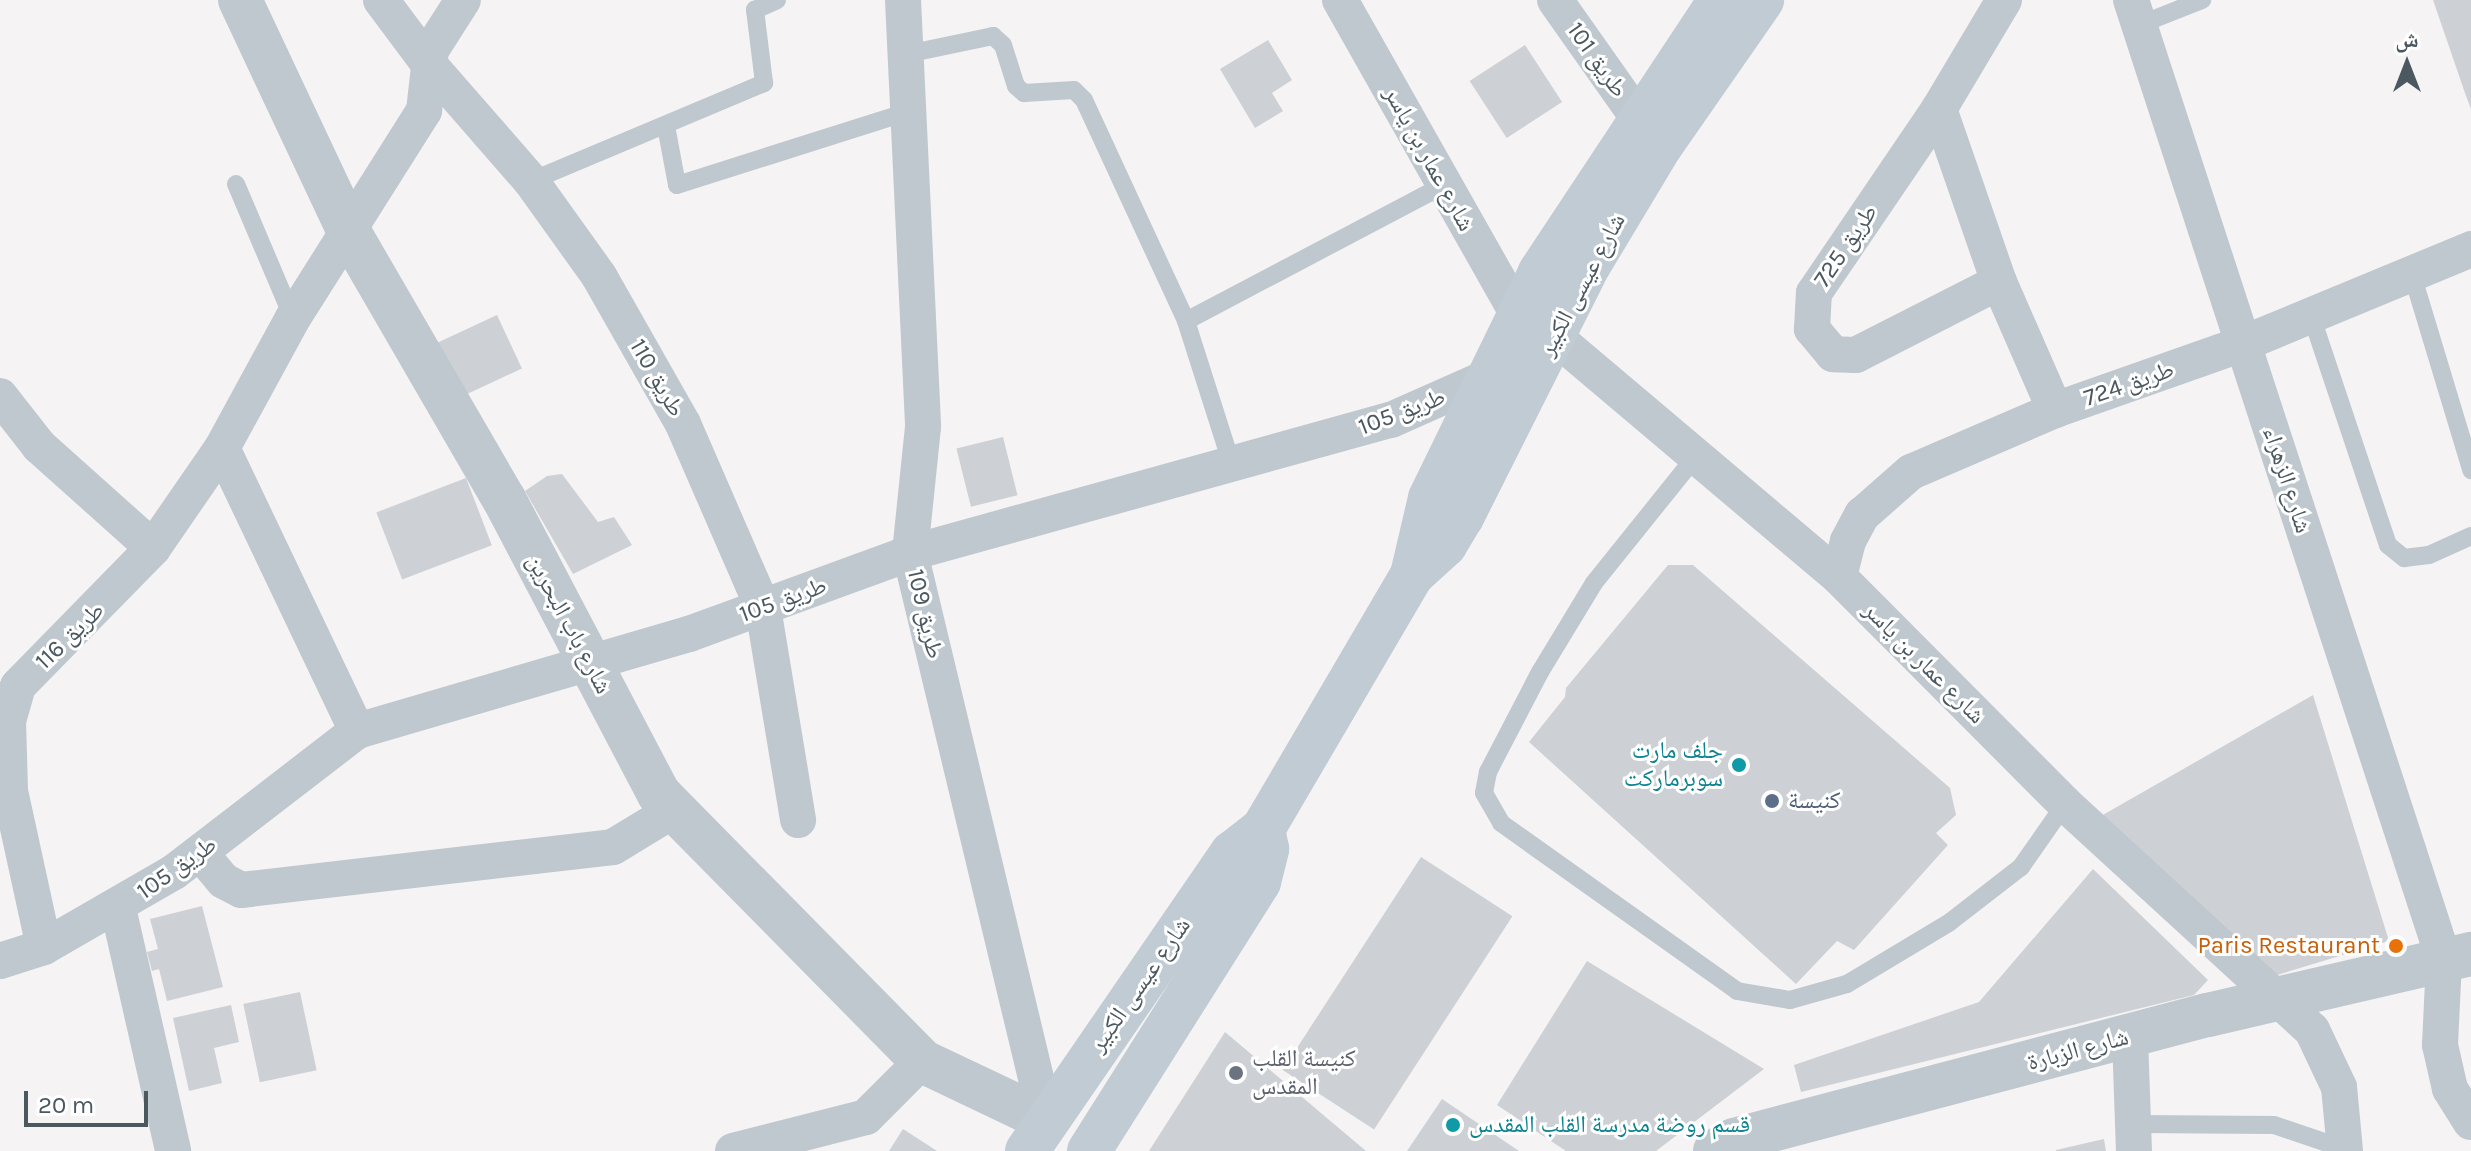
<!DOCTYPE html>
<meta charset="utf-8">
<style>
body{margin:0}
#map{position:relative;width:2471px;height:1151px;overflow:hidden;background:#f5f3f3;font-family:Karla,"Noto Naskh Arabic",sans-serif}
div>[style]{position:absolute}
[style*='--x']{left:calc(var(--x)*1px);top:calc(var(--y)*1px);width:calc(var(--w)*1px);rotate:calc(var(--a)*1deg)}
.building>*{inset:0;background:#cdd0d5;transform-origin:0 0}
.service>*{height:18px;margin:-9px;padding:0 9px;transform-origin:9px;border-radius:9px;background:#bfc8ce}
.minor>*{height:36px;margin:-18px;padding:0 18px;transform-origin:18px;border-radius:18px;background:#bfc8ce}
.tertiary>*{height:44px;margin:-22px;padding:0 22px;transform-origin:22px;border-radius:22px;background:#bfc8ce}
.secondary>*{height:44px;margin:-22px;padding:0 22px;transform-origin:22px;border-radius:22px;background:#c0cbd3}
.dots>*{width:22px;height:22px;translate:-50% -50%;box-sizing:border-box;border:4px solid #fff;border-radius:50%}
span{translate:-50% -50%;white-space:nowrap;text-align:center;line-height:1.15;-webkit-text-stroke:6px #fff;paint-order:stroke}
.street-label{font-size:24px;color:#4b5860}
.culture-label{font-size:24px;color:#0d838f}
.right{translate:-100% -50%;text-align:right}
.left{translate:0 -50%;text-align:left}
.service-label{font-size:24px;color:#4e5e75}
.food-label{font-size:24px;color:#c56008}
.worship-label{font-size:24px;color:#5b616d}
.north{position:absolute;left:2367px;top:24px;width:80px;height:80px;-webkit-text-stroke:6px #fff;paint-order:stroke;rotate:0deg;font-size:22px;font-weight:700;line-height:32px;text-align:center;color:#4b5860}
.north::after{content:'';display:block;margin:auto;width:28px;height:36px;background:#4b5860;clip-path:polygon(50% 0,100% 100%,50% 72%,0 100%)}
.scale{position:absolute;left:24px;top:1091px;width:124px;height:36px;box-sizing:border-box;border:4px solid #4b5860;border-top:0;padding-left:10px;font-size:24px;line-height:28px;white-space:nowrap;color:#4b5860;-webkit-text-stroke:6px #fff;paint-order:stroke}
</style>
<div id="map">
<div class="building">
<div style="clip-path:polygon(2433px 0,2471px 0,2471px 109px,2465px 93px)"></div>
<div style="clip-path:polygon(1268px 40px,1292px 80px,1272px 93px,1283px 111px,1255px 128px,1220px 69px)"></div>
<div style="left:1525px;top:45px;width:68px;height:66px;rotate:57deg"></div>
<div style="left:497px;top:315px;width:59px;height:67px;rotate:65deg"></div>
<div style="left:1003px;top:437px;width:60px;height:48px;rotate:76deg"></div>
<div style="clip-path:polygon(562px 474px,598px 522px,614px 517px,632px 545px,573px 574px,525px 491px,547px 476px)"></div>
<div style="left:466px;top:478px;width:72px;height:96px;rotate:69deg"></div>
<div style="clip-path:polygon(1668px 565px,1693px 565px,1950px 788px,1956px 815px,1936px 833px,1948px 845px,1854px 950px,1837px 941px,1796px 984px,1529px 742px,1565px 697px,1566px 688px)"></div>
<div style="clip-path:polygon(2313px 695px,2389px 941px,2267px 978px,2101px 816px)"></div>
<div style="left:1421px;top:857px;width:109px;height:254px;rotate:33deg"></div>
<div style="clip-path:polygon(2093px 869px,2208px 980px,2194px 995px,1801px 1092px,1794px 1065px,1979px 1002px)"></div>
<div style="clip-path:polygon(202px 906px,223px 987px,167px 1001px,159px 969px,152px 971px,147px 952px,158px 949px,150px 919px)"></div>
<div style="clip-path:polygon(1587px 961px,1764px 1069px,1656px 1151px,1566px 1151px,1497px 1105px)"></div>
<div style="left:300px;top:992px;width:80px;height:58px;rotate:78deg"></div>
<div style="clip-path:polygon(231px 1005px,239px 1042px,214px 1048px,222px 1083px,189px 1091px,173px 1018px)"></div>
<div style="clip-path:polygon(1225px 1032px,1366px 1151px,1149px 1151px)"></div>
<div style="clip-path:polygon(1442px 1099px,1519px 1151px,1407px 1151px)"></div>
<div style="clip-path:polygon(903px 1129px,937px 1151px,889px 1151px)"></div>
<div style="clip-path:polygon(2104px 1139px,2106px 1151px,2056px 1151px,2056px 1150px)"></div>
</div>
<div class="service">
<div style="--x:2139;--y:25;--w:68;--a:-21.6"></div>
<div style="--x:907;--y:54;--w:88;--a:-11.8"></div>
<div style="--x:993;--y:36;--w:13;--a:42"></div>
<div style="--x:1003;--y:45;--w:43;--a:72.4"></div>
<div style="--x:1016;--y:86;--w:11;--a:41"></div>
<div style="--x:1024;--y:93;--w:50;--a:-3.4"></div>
<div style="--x:1074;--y:90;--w:14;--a:45"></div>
<div style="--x:1084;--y:100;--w:243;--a:65.2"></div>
<div style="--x:1186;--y:321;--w:154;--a:72.3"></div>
<div style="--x:666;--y:126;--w:60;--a:79.4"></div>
<div style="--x:677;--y:185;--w:244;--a:-17.6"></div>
<div style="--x:531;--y:181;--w:253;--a:-22.8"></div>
<div style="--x:764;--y:83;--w:74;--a:-97"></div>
<div style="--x:755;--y:10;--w:24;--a:-24"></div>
<div style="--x:236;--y:184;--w:146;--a:67"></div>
<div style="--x:2412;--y:274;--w:205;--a:73.2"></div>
<div style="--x:2311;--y:315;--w:243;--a:71.5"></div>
<div style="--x:2388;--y:545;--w:21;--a:39"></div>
<div style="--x:2404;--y:558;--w:25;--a:-7"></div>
<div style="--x:2429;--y:555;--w:46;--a:-24.3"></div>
<div style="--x:1186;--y:321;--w:289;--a:-27.8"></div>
<div style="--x:1696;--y:456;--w:163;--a:128.8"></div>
<div style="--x:1594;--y:583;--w:104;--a:121.2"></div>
<div style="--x:1540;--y:672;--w:113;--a:117.5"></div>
<div style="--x:1488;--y:772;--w:21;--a:101"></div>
<div style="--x:1484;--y:793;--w:34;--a:60"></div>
<div style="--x:1501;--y:823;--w:290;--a:35.4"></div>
<div style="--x:1737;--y:991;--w:54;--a:9.6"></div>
<div style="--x:1790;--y:1000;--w:59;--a:-15.7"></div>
<div style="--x:1847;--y:984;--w:120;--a:-31"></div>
<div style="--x:1950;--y:922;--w:90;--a:-37.8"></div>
<div style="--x:2021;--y:867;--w:77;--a:-55.1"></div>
<div style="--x:2136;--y:1124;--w:138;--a:0.4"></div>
<div style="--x:2274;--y:1125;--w:75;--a:18.7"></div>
</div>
<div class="minor">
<div style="--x:381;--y:0;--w:79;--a:53.3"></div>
<div style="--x:428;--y:63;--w:157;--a:48.9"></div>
<div style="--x:531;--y:181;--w:117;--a:54.4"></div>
<div style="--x:599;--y:276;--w:170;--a:60.4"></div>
<div style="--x:683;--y:424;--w:201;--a:66.5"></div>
<div style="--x:763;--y:608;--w:215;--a:80.6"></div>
<div style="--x:903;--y:0;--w:427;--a:87.3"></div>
<div style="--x:923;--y:427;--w:127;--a:95.9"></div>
<div style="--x:910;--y:553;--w:583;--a:76.51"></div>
<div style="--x:1340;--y:0;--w:364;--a:60.5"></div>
<div style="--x:1555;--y:0;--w:146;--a:54.8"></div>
<div style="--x:2131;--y:0;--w:1010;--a:71.94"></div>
<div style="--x:2444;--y:960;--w:85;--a:92.7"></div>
<div style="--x:2440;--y:1045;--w:45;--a:77.2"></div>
<div style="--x:2450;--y:1089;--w:39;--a:58"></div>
<div style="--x:1939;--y:109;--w:183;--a:70.9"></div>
<div style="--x:1999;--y:282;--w:140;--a:66.4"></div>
<div style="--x:1999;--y:282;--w:161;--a:153"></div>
<div style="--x:1856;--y:355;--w:23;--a:-178"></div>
<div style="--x:1833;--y:354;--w:33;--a:-130"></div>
<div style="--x:1812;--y:329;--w:36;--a:-87"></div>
<div style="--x:1814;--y:293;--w:222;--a:-55.8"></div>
<div style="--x:1939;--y:109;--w:127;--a:-59.2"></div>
<div style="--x:1555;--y:337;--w:372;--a:40.2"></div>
<div style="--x:1839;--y:577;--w:320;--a:45.1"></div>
<div style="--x:2065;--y:804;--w:335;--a:42.5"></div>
<div style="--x:2312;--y:1030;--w:63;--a:64.7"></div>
<div style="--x:2339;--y:1087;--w:64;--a:84.6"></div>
<div style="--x:0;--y:396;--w:63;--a:52"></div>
<div style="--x:39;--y:446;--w:153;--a:41.8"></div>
<div style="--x:222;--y:448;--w:314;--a:64.5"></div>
<div style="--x:1839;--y:577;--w:37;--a:-76"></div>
<div style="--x:1848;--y:541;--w:30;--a:-62"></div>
<div style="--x:1862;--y:515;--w:65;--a:-41.3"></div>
<div style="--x:1911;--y:472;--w:157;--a:-23.3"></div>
<div style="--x:2055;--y:410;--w:198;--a:-19.4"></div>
<div style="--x:2242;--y:344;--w:248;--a:-22.5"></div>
<div style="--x:201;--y:854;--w:35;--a:50"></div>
<div style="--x:224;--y:881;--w:19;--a:28"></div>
<div style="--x:241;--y:890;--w:374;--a:-6.6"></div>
<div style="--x:613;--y:847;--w:71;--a:-31.2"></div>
<div style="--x:118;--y:908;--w:249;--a:77.2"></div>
<div style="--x:44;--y:947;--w:160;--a:-102.3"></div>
<div style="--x:10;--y:791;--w:70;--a:-91.6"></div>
<div style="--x:8;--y:721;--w:36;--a:-74"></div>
<div style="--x:18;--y:686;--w:193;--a:-45.6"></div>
<div style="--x:153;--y:548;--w:121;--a:-55.4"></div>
<div style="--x:222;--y:448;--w:148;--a:-61.4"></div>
<div style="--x:293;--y:318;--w:245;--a:-57.7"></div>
<div style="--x:424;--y:111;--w:61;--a:-83.5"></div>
<div style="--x:431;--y:50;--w:59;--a:-57.4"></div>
<div style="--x:0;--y:961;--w:46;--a:-17.7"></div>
<div style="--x:44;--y:947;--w:150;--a:-30"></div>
<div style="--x:174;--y:872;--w:231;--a:-37.6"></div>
<div style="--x:357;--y:731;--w:346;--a:-16.3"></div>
<div style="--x:689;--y:634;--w:235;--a:-20.1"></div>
<div style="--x:910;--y:553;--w:499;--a:-15.5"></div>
<div style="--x:1391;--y:420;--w:108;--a:-24"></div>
<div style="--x:2130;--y:1037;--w:114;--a:88"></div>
<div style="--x:733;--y:1151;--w:137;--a:-14.3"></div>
<div style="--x:866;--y:1117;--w:79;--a:-45"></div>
</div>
<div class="tertiary">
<div style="--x:240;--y:0;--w:256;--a:64.8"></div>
<div style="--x:349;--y:232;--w:309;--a:59.9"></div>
<div style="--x:504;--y:499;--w:333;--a:62.3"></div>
<div style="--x:659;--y:794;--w:375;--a:45.4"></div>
<div style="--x:922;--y:1061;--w:137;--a:25.4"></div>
<div style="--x:1715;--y:1151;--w:22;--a:-30"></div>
<div style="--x:1734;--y:1140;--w:490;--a:-14.8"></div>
<div style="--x:2208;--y:1015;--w:270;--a:-13.1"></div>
</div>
<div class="secondary">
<div style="--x:1412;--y:575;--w:79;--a:-76.8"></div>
<div style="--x:1430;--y:498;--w:251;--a:-64"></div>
<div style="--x:1540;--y:272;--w:326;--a:-56.5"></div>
<div style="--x:1027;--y:1151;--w:362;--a:-55.5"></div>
<div style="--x:1232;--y:853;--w:39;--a:-38"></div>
<div style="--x:1263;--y:829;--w:294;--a:-59.6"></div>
<div style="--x:1412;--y:575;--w:45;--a:-42.3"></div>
<div style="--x:1445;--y:545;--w:33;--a:-59"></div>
<div style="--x:1462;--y:517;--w:282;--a:-63.3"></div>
<div style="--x:1589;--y:265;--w:138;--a:-59"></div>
<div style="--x:1660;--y:147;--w:179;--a:-55.2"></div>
<div style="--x:1089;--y:1151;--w:318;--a:-57.7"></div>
<div style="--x:1259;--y:882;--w:34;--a:-76"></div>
<div style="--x:1267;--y:849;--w:20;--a:-101"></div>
</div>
<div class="dots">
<div style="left:1739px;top:765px;background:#0f9aa8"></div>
<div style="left:1772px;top:801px;background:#5c6f8a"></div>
<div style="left:2396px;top:946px;background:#e8710a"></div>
<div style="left:1236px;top:1073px;background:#6b7280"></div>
<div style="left:1453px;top:1125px;background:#0f9aa8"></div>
</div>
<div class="street-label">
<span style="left:1597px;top:60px;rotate:55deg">طريق 101</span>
<span style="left:1429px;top:159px;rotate:61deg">شارع عمار بن ياسر</span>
<span style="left:1846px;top:246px;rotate:-56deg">طريق 725</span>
<span style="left:1582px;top:285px;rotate:-62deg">شارع عيسى الكبير</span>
<span style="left:657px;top:378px;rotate:60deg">طريق 110</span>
<span style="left:2129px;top:384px;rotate:-19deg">طريق 724</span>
<span style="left:1402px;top:412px;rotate:-21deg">طريق 105</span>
<span style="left:2287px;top:480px;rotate:72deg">شارع الزهراء</span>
<span style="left:783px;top:600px;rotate:-20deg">طريق 105</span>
<span style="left:925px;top:614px;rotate:77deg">طريق 109</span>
<span style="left:569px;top:624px;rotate:62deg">شارع باب البحرين</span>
<span style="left:70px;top:636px;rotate:-44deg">طريق 116</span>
<span style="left:1924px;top:663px;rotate:45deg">شارع عمار بن ياسر</span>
<span style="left:177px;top:868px;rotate:-35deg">طريق 105</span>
<span style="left:1140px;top:985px;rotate:-55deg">شارع عيسى الكبير</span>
<span style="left:2078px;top:1050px;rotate:-15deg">شارع الزبارة</span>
</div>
<div class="culture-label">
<span class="right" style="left:1723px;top:765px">جلف مارت<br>سوبرماركت</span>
<span class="left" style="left:1469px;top:1125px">قسم روضة مدرسة القلب المقدس</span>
</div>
<div class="service-label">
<span class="left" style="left:1788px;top:801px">كنيسة</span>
</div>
<div class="food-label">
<span class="right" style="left:2380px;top:946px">Paris Restaurant</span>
</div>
<div class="worship-label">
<span class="left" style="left:1252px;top:1073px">كنيسة القلب<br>المقدس</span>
</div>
<div class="north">ش</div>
<div class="scale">20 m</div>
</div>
